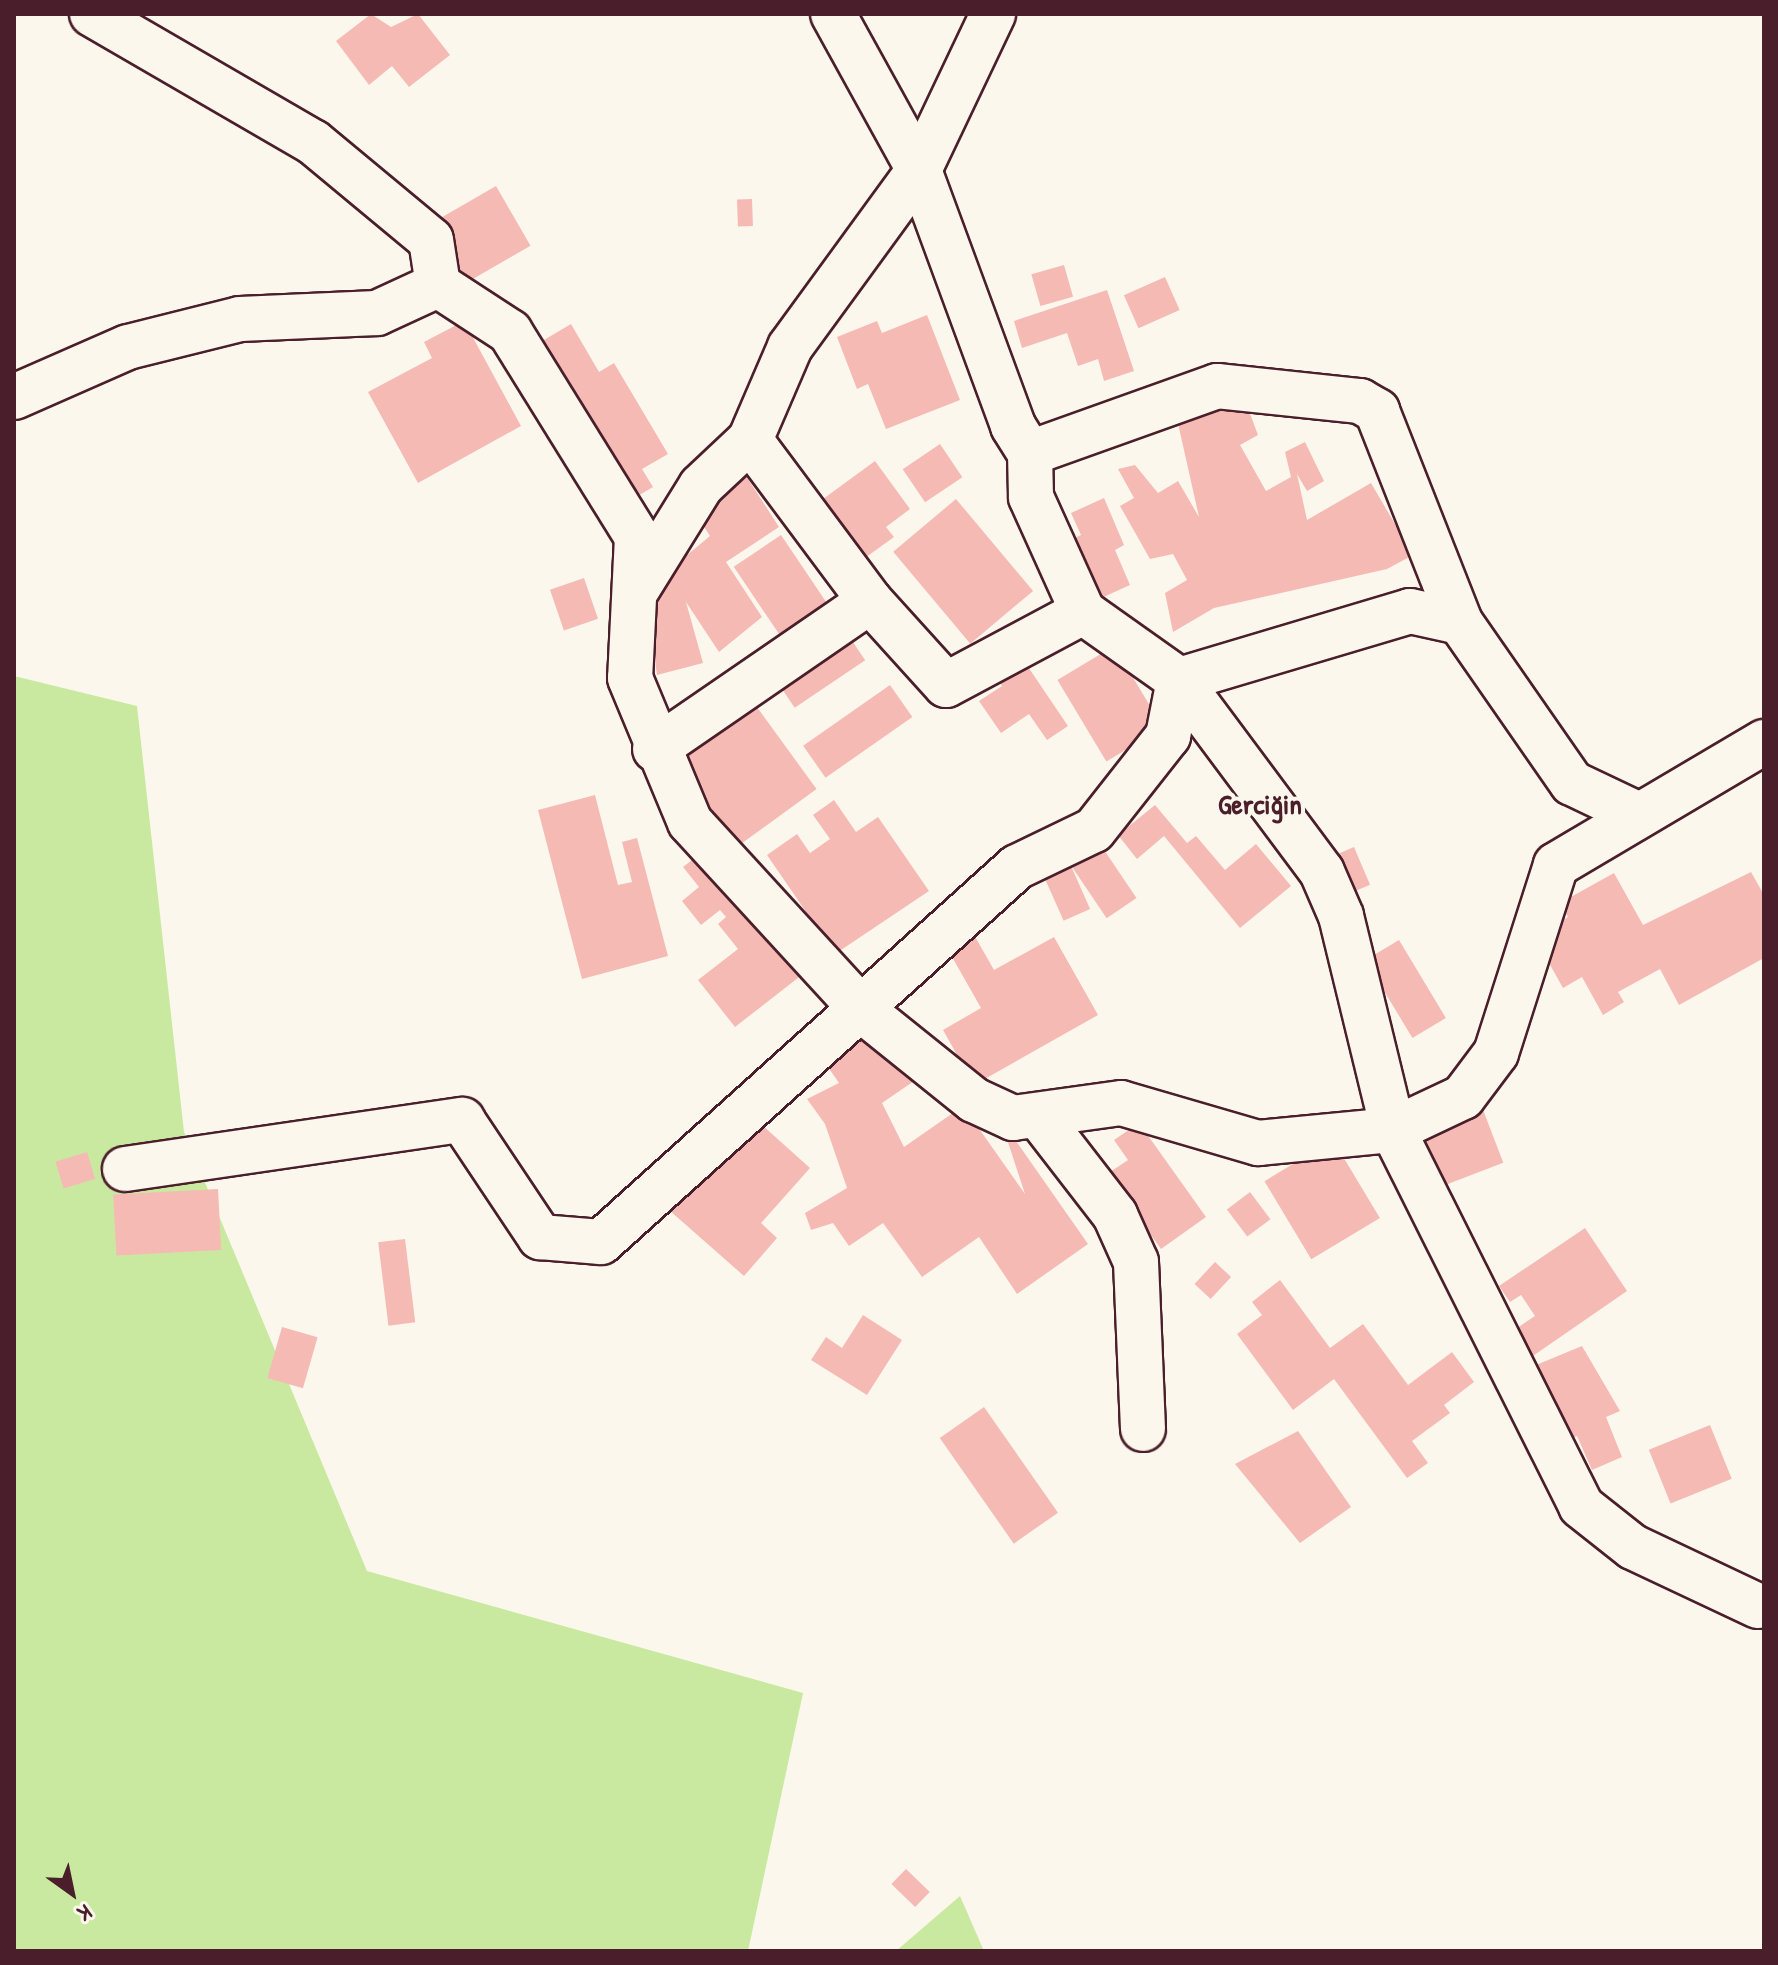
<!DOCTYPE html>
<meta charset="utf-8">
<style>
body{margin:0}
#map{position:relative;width:1778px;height:1965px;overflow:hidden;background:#fbf7ec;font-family:"Patrick Hand",sans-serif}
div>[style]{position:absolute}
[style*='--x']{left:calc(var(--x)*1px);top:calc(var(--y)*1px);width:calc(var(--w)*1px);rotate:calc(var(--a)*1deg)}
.green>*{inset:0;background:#cae9a0}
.building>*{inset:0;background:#f6bab4;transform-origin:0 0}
.roads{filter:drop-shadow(2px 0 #4a1f2b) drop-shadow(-2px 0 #4a1f2b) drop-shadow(0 2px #4a1f2b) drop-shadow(0 -2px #4a1f2b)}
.minor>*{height:44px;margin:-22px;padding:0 22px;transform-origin:22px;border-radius:22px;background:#fbf7ec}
span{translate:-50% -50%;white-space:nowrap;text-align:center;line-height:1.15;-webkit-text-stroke:8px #fbf7ec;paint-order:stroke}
.quarter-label{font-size:28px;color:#4a1f2b;font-weight:700}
.frame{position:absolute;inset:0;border:16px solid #4a1f2b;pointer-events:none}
.north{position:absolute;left:32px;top:1853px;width:80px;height:80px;-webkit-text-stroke:6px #fbf7ec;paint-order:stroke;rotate:147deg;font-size:22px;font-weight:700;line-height:32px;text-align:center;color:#4a1f2b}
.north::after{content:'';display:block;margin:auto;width:28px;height:36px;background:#4a1f2b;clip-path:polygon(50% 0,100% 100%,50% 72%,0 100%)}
</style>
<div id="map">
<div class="green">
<div style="clip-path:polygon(14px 676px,137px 706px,184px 1132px,367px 1571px,803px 1693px,748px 1951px,14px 1951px)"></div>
<div style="clip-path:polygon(960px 1896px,984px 1951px,896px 1951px)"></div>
</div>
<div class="building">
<div style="clip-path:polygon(371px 14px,391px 27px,418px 14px,450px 55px,409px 87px,392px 66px,369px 85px,336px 41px)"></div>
<div style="left:496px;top:186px;width:69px;height:74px;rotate:60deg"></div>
<div style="left:752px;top:199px;width:27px;height:15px;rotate:88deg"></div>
<div style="left:1064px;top:265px;width:33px;height:34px;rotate:74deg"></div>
<div style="left:1165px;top:277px;width:36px;height:45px;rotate:66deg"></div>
<div style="clip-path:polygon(1107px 290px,1134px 371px,1104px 381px,1098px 359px,1078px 366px,1067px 333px,1022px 348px,1014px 321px)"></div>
<div style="clip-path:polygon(927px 315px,960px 400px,886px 429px,868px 384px,857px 389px,837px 337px,877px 321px,882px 333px)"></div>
<div style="clip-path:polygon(464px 321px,521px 426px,418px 483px,368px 392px,432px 358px,424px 342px)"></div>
<div style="clip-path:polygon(571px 324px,599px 372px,614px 363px,668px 454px,642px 469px,653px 487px,624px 504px,532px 347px)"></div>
<div style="clip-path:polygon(1243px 395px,1258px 435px,1240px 445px,1266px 491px,1291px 477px,1285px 452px,1305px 442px,1324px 481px,1307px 491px,1297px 474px,1307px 520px,1371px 483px,1413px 555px,1387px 569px,1214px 608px,1173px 632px,1165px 593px,1187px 580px,1173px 554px,1150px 559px,1120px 506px,1134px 498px,1118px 469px,1135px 465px,1158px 493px,1178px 481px,1199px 517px,1175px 410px)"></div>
<div style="left:940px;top:444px;width:40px;height:45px;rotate:56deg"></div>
<div style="clip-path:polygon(875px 461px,910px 509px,886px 527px,894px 537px,851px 568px,808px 510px)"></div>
<div style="clip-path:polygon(746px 476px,779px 527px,726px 562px,762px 617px,719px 652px,686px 602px,703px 663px,657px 675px,645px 590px,710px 536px,694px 511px)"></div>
<div style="clip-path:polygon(1104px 498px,1124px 545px,1115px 550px,1130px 585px,1088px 604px,1062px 544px,1081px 535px,1071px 513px)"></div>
<div style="left:956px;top:499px;width:120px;height:82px;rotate:50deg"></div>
<div style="left:781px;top:535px;width:88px;height:57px;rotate:56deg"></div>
<div style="left:584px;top:578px;width:43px;height:36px;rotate:71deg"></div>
<div style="left:840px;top:623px;width:45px;height:85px;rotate:56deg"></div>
<div style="left:1114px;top:646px;width:95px;height:66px;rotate:59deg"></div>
<div style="clip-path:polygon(1020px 655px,1068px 726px,1047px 740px,1029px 714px,1001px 733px,979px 701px,1002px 686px,994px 674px)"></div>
<div style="left:890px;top:685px;width:39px;height:106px;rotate:55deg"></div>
<div style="left:746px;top:692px;width:120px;height:100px;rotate:54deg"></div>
<div style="clip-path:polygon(595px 795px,618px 885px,632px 882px,622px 842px,637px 838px,668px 956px,582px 979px,538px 810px)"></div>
<div style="clip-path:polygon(834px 800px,856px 832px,878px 817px,929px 891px,835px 954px,767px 855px,797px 834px,810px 853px,830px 839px,813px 815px)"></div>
<div style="clip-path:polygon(1155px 805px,1187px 843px,1196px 836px,1225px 870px,1256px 844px,1291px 886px,1240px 928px,1164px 836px,1137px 859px,1118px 835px)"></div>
<div style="left:1094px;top:835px;width:76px;height:36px;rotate:56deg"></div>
<div style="left:1354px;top:847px;width:41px;height:28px;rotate:67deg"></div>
<div style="clip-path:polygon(705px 850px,803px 974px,735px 1027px,698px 980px,738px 949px,718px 924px,726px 917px,720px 910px,701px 925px,682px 901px,699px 887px,683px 867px)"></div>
<div style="left:1071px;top:866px;width:47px;height:29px;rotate:66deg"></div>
<div style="clip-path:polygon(1751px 872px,1764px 895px,1764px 958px,1679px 1005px,1660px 969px,1618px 992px,1624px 1002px,1603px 1015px,1582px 977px,1563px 988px,1534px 936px,1568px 917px,1560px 903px,1614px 873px,1643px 925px)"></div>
<div style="clip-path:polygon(969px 926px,994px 970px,1054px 937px,1098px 1015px,974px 1085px,943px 1030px,981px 1008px,943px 941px)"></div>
<div style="left:1399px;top:940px;width:91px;height:39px;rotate:59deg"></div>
<div style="clip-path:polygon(863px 1024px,917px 1079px,882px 1103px,904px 1147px,963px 1106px,1025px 1194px,1000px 1118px,1088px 1244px,1017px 1294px,979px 1237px,922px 1277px,883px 1223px,849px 1246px,833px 1223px,811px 1230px,805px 1213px,847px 1188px,825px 1124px,807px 1099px,839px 1083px,821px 1057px)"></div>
<div style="left:1480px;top:1102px;width:65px;height:72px;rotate:69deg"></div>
<div style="clip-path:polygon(753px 1117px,810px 1168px,761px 1223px,777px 1238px,744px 1276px,669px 1210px)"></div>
<div style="clip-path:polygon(1139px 1123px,1206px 1217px,1161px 1249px,1107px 1174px,1128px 1160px,1114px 1140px)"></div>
<div style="left:1333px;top:1140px;width:91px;height:80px;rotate:59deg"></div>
<div style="left:87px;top:1152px;width:28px;height:33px;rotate:73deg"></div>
<div style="left:218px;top:1189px;width:61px;height:105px;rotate:87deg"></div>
<div style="left:1250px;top:1192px;width:34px;height:29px;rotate:53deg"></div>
<div style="clip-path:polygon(1585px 1228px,1627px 1291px,1527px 1360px,1508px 1334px,1535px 1316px,1521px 1295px,1510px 1302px,1499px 1286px)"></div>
<div style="left:405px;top:1239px;width:84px;height:27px;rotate:83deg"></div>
<div style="left:1215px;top:1262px;width:22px;height:30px;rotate:43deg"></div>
<div style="clip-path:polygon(1280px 1280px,1330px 1348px,1363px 1324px,1408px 1385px,1452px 1352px,1474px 1382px,1444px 1405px,1450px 1413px,1412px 1441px,1428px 1463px,1407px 1478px,1334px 1379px,1293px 1410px,1237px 1334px,1262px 1315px,1252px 1302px)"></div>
<div style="clip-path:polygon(863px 1315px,902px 1340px,867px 1395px,811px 1360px,826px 1337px,842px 1348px)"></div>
<div style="left:282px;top:1327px;width:37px;height:53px;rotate:16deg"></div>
<div style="clip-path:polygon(1582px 1346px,1620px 1411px,1606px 1417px,1622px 1457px,1592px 1470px,1577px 1436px,1555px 1445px,1524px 1370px)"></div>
<div style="left:984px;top:1407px;width:129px;height:54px;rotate:55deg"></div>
<div style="left:1710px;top:1425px;width:58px;height:66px;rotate:68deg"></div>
<div style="clip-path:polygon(1298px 1431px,1351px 1507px,1300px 1543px,1235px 1464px)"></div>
<div style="left:906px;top:1869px;width:33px;height:21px;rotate:44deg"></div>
</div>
<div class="roads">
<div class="minor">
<div style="--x:92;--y:14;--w:255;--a:30.1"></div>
<div style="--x:313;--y:142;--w:153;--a:39.7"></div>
<div style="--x:431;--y:240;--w:46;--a:81.2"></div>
<div style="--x:438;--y:285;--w:86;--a:33.1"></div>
<div style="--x:510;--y:332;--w:241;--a:58.2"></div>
<div style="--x:637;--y:537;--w:141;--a:92.8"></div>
<div style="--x:630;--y:678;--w:156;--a:67.4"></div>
<div style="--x:690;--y:822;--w:255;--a:47.5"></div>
<div style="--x:862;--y:1010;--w:144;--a:38.8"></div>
<div style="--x:974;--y:1100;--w:43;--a:24.8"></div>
<div style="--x:1013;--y:1118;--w:109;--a:-7.9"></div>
<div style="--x:1121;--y:1103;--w:143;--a:16.3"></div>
<div style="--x:1258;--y:1143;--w:136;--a:-5.5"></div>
<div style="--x:1393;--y:1130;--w:77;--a:-25.2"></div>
<div style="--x:1463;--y:1097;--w:55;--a:-53.1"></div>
<div style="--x:1496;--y:1053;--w:197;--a:-72.3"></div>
<div style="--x:1556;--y:865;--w:242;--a:-30.6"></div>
<div style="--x:833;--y:14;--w:178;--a:61.1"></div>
<div style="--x:919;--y:170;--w:273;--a:69.8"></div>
<div style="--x:1013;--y:426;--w:32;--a:58"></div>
<div style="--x:1030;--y:453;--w:44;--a:88.7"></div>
<div style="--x:1031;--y:497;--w:126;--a:65.7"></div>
<div style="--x:1083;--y:612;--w:118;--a:35.3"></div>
<div style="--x:1179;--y:680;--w:239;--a:53.3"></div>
<div style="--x:1322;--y:872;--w:48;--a:66.6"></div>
<div style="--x:1341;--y:916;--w:220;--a:76.3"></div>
<div style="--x:1393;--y:1130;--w:420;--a:63.4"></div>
<div style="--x:1581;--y:1506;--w:66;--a:38.3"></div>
<div style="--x:1633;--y:1547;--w:138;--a:25.3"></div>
<div style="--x:14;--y:397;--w:124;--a:-23.7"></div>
<div style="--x:128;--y:347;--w:115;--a:-14"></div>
<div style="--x:240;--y:319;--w:137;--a:-2.5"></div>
<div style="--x:377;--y:313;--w:67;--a:-24.7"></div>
<div style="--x:750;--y:440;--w:201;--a:53.3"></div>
<div style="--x:870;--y:601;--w:113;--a:47.9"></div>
<div style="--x:946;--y:685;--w:155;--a:-28.1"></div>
<div style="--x:1030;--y:453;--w:199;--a:-19.7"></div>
<div style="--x:1217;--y:386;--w:144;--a:6"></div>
<div style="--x:1360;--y:401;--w:20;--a:30"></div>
<div style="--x:1377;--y:411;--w:227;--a:68.5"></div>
<div style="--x:636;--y:591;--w:123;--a:-58.2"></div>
<div style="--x:701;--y:486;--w:67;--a:-43.2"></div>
<div style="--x:750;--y:440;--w:101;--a:-66.7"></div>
<div style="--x:790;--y:347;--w:219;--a:-53.9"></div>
<div style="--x:919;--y:170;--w:173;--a:-64.6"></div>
<div style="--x:655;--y:749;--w:261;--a:-34.5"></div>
<div style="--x:1040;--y:1118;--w:123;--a:52.3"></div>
<div style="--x:1115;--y:1215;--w:51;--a:65.9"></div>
<div style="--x:1136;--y:1262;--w:167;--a:87.6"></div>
<div style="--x:125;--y:1169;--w:341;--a:-8.3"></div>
<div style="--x:462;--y:1120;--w:141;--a:56.3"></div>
<div style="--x:540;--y:1237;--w:61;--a:4.7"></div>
<div style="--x:601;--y:1242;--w:560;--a:-42.03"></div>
<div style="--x:1017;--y:867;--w:85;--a:-25.7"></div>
<div style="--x:1094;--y:830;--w:120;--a:-51.8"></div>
<div style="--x:1168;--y:736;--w:57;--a:-78.9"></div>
<div style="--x:1179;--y:680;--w:241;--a:-16.6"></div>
<div style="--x:1410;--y:611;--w:51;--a:12.4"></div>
<div style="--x:1460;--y:622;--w:196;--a:55.2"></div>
<div style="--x:1572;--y:783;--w:70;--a:25.5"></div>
</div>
</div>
<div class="quarter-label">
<span style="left:1260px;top:804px">Gerciğin</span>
</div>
<div class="frame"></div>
<div class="north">K</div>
</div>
